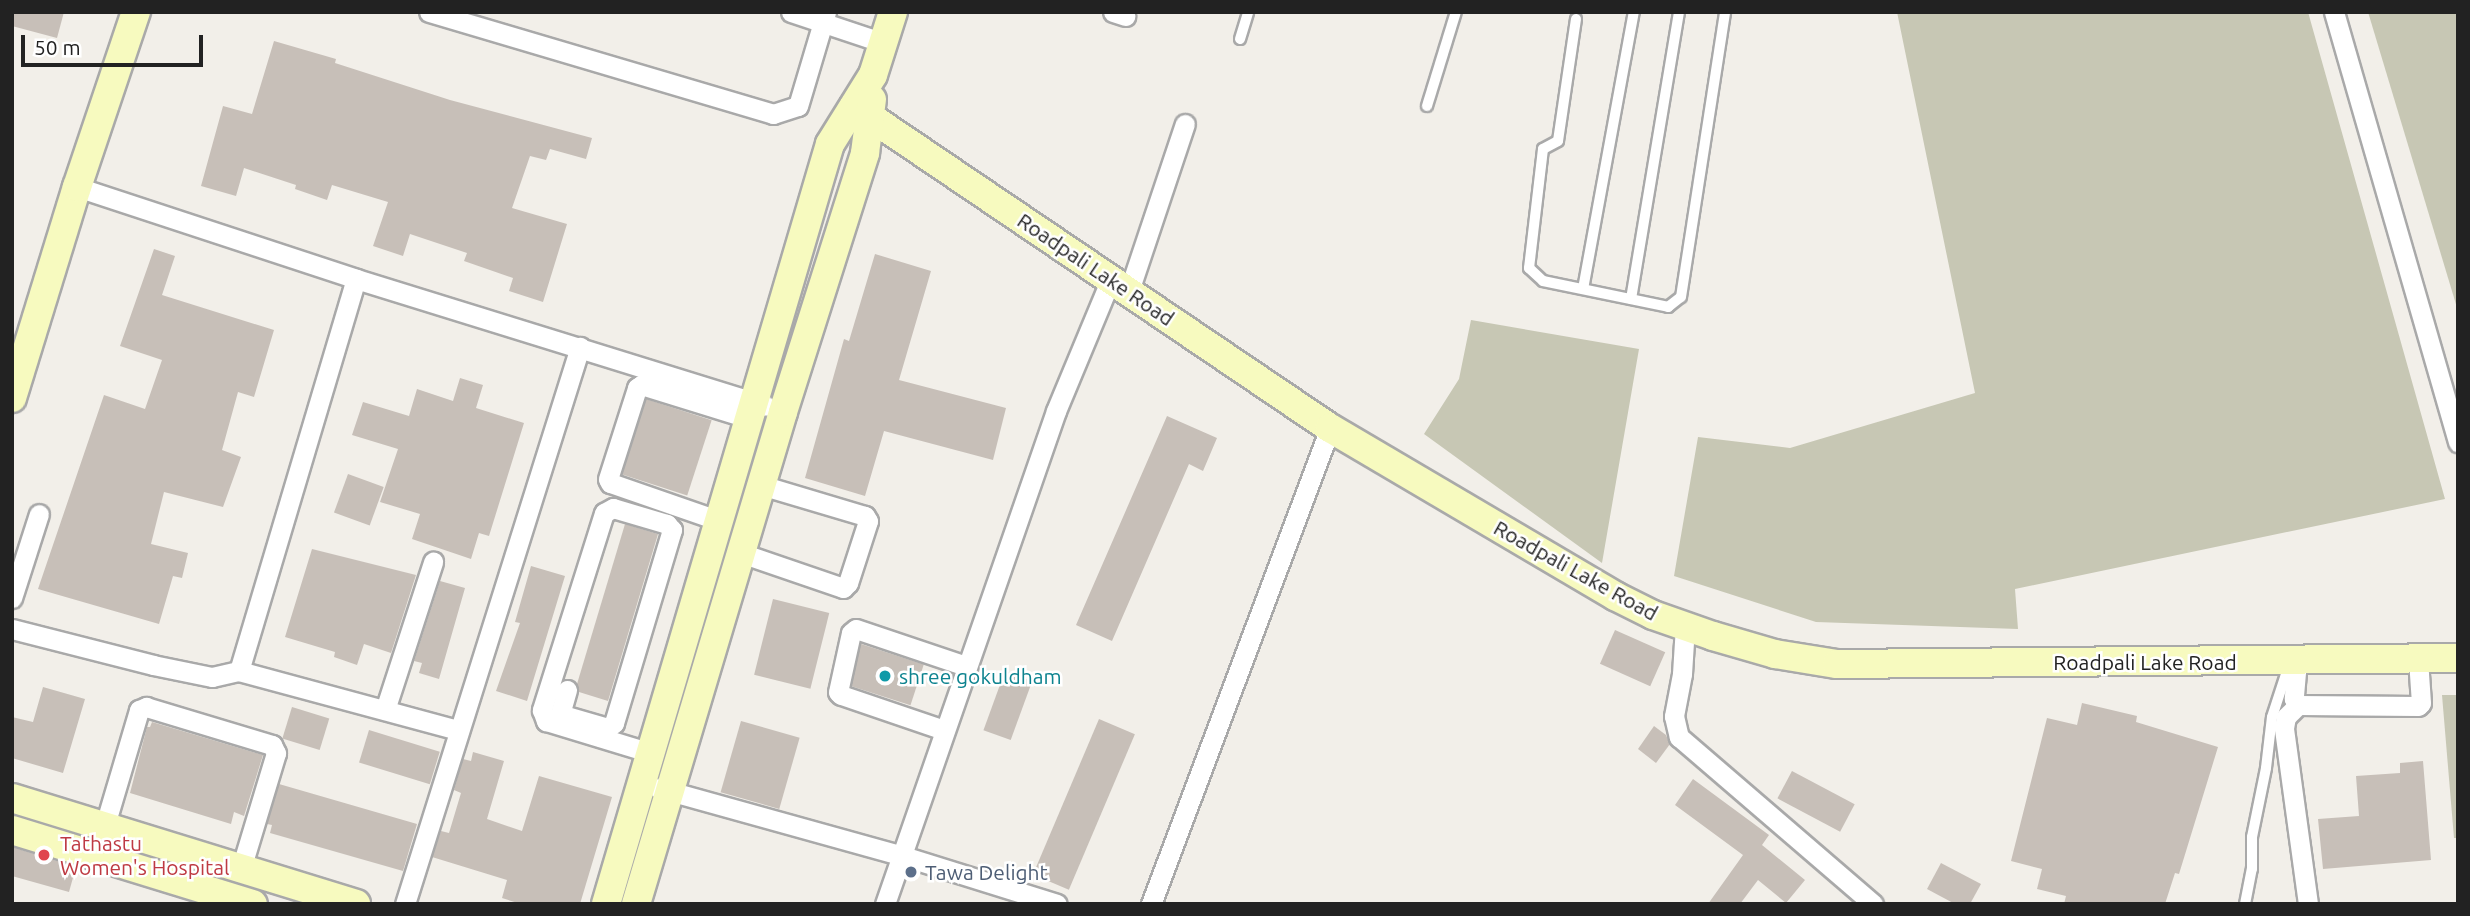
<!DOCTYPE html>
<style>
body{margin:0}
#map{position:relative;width:2470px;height:916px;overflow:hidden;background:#f2efe9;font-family:Ubuntu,sans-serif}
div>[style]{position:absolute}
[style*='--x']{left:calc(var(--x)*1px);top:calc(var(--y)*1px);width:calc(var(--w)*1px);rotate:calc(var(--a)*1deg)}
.construction>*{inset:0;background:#c7c7b4}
.building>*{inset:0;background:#c7bfb8;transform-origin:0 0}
.roads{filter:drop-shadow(2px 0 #a9a9a9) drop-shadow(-2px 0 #a9a9a9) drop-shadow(0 2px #a9a9a9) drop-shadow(0 -2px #a9a9a9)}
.lane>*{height:10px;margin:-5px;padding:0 5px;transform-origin:5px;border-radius:5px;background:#fff}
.street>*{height:19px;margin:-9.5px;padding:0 9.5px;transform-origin:9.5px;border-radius:9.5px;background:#fff}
.secondary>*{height:28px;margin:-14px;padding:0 14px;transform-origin:14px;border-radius:14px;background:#f7fabf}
.dots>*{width:19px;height:19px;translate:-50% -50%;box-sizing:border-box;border:4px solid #fff;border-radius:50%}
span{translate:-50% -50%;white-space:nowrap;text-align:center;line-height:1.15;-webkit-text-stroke:5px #fff;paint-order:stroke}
.street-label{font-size:21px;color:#222}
.culture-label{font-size:21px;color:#0d838f}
.left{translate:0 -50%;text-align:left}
.health-label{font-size:21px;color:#be3a42}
.service-label{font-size:21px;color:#4e5e75}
.frame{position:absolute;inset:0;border:14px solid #222;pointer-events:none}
.scale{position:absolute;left:21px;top:35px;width:182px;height:32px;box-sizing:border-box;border:4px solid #222;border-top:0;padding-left:9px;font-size:21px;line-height:24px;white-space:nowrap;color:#222;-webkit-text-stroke:5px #fff;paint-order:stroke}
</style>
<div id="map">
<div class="construction">
<div style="clip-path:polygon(1897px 12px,2308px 12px,2445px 499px,2015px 589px,2018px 629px,1816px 622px,1674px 576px,1698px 437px,1790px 448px,1975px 393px)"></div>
<div style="clip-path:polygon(2368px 12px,2458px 12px,2458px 311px)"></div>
<div style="clip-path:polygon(1471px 320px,1639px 349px,1602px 563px,1424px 434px,1459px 379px)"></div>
<div style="clip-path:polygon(2442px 695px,2458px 695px,2458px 838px,2454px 838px)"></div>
</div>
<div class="building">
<div style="clip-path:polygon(12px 12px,64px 12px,57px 38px,12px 26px)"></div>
<div style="clip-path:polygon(274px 41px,336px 59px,335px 63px,450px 100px,592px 138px,586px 159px,550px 149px,546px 160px,530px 156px,512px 208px,567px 224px,543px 302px,509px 291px,513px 278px,464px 261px,467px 253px,410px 234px,403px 256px,373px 246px,388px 202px,332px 185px,327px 200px,295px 189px,296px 185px,244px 168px,236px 196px,201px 186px,223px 106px,252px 114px)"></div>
<div style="clip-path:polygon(154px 249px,175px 256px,162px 295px,274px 330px,254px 397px,238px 392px,222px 450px,241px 457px,223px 507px,164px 492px,151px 544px,188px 553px,182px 578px,173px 576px,159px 624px,38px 589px,104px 395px,145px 409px,162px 360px,120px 346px)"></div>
<div style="clip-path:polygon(875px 254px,931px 271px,899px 380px,1006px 408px,993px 460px,884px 431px,865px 496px,805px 478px,844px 339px,849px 341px)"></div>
<div style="clip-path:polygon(460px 378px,483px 385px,476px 408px,524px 423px,489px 536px,479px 533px,471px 559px,412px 539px,420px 514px,380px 502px,398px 449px,352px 435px,363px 402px,409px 416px,417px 389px,453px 401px)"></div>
<div style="left:646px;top:399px;width:69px;height:79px;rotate:18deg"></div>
<div style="clip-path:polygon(1167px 416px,1217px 438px,1203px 471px,1189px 464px,1112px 641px,1076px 625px)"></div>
<div style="left:348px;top:474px;width:38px;height:41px;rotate:20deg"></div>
<div style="clip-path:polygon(625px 524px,658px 534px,608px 701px,579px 692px,577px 684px)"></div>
<div style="clip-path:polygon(312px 549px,416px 575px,391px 653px,364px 644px,357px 665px,334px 657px,335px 652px,285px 637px)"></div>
<div style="clip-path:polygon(531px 566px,565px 576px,527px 701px,496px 691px,520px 623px,515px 622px)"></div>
<div style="clip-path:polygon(440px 581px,465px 588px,439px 679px,419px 673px,422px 663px,414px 661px)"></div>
<div style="left:773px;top:599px;width:58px;height:78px;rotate:14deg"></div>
<div style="left:1615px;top:630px;width:55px;height:37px;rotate:24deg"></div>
<div style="left:861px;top:644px;width:66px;height:43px;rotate:18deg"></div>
<div style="left:1005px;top:671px;width:29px;height:63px;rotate:20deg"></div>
<div style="clip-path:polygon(43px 687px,85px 699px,63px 773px,12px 758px,12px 717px,33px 722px)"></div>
<div style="clip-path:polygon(2082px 703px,2137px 716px,2136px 722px,2218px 747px,2179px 874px,2175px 873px,2165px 904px,2064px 904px,2066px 896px,2037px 889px,2042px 869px,2011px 861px,2047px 718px,2077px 725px)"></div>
<div style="left:292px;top:707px;width:39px;height:33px;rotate:17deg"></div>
<div style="left:1099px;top:719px;width:39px;height:169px;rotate:23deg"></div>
<div style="left:741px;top:721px;width:61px;height:74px;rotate:16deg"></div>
<div style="clip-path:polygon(152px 722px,263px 755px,244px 816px,234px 812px,231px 824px,130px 793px,147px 727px,150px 727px)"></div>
<div style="clip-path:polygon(1654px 726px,1666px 735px,1670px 744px,1656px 763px,1638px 749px)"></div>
<div style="left:369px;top:730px;width:74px;height:34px;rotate:17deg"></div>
<div style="clip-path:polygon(473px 752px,504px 761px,487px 819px,522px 831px,539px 776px,612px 797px,580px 904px,521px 904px,502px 898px,507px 880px,432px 857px,441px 831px,449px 833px,461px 793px,454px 790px,463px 759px,471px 761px)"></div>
<div style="clip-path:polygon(2423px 761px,2431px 860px,2323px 869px,2318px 819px,2359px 816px,2356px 776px,2400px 773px,2400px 763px)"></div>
<div style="left:1792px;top:771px;width:71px;height:31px;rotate:28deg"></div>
<div style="clip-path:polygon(1693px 779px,1769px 835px,1762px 845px,1805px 880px,1786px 903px,1758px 880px,1740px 904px,1708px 904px,1743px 855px,1675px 805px)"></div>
<div style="clip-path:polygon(279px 784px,417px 824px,403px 871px,270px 833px,272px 825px,267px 824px)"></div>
<div style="clip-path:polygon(12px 847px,76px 867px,69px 892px,12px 876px)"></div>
<div style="clip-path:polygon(1941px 863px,1981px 884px,1970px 904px,1955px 904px,1927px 889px)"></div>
</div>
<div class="roads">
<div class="lane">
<div style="--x:1576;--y:19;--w:123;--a:98.4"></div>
<div style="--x:1558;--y:141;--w:17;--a:152"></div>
<div style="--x:1543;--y:149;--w:120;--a:96.7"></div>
<div style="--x:1529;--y:268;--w:19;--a:43"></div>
<div style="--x:1543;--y:281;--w:128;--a:11.7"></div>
<div style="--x:1668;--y:307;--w:16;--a:-38"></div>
<div style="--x:1681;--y:297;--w:288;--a:-81.2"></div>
<div style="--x:1240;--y:39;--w:28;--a:-73"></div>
<div style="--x:1427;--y:106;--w:98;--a:-72.9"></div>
<div style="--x:1583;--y:289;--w:282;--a:-79.6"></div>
<div style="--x:1631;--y:299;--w:291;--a:-80.5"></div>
<div style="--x:2245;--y:904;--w:36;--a:-79"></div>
<div style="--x:2252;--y:869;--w:32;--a:-90"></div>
<div style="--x:2252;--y:837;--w:70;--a:-78.5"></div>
<div style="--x:2266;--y:768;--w:51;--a:-83.3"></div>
<div style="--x:2272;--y:717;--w:55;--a:-71.9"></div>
</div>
<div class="street">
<div style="--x:429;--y:12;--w:359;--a:16.5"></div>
<div style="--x:773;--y:114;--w:26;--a:-18"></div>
<div style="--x:798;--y:106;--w:98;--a:-73.4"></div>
<div style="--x:791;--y:12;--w:98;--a:18.4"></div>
<div style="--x:1113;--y:12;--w:13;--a:18"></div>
<div style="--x:2334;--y:12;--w:448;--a:73.9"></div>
<div style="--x:77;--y:187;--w:294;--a:18.2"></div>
<div style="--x:356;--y:279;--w:429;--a:17.2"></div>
<div style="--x:1129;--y:291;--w:176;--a:-71.5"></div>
<div style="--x:720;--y:521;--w:116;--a:-160.9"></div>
<div style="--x:610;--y:483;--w:4;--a:-117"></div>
<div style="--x:608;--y:479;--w:96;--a:-72.3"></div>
<div style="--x:637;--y:388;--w:5;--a:-37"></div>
<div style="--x:641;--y:385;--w:115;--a:17.2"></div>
<div style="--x:741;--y:553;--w:108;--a:18.9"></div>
<div style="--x:843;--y:588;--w:7;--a:-45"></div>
<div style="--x:848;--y:583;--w:65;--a:-72.1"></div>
<div style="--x:868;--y:521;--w:6;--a:-121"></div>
<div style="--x:865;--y:516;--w:109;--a:-163.4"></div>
<div style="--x:12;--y:598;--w:88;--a:-72.2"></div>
<div style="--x:1685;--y:626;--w:48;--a:93.6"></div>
<div style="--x:1682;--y:674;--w:43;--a:100.8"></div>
<div style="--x:1674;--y:716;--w:22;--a:77"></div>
<div style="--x:1679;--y:737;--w:256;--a:40.7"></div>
<div style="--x:12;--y:629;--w:146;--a:14.3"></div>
<div style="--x:153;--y:665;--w:60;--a:11.5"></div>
<div style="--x:212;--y:677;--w:28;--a:-13"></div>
<div style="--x:239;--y:671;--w:227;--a:15.1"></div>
<div style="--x:2297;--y:661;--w:38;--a:95"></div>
<div style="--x:2294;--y:699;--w:7;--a:56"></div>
<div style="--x:239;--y:671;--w:409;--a:-73.4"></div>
<div style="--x:567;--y:690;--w:22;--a:106"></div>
<div style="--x:561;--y:711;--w:7;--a:45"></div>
<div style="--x:566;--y:716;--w:44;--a:15.9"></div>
<div style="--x:608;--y:728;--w:8;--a:-40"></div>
<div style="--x:614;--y:723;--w:202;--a:-73.3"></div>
<div style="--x:672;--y:530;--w:8;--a:-130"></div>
<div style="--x:667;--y:524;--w:56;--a:-163.5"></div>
<div style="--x:613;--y:508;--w:10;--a:151"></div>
<div style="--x:604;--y:513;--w:207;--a:107.5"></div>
<div style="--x:542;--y:710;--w:12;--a:70"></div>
<div style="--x:546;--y:721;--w:110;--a:16.9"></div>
<div style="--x:385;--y:710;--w:156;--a:-72"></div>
<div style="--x:944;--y:730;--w:109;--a:-161.2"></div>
<div style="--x:841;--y:695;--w:4;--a:-135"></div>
<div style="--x:838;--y:692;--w:60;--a:-77.6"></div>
<div style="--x:851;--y:633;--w:6;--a:-39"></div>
<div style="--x:856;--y:629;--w:116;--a:18.6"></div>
<div style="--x:658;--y:788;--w:251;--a:15.5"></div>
<div style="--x:900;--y:855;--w:164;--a:17.3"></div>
<div style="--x:105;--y:825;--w:120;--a:-73.5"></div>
<div style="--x:139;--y:710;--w:8;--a:-23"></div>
<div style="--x:146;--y:707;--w:132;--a:16.8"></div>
<div style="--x:272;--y:745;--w:9;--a:63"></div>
<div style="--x:276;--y:753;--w:121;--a:106.8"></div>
<div style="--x:405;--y:904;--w:584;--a:-72.56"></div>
<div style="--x:885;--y:904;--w:522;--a:-70.87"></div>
<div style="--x:1056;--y:411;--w:143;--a:-67.4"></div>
<div style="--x:1151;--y:904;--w:509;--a:-69.39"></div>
<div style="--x:2308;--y:904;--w:178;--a:-97.8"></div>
<div style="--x:2284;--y:728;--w:11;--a:-80"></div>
<div style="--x:2286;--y:717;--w:17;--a:-45"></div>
<div style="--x:2298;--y:705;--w:120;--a:0.5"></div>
<div style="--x:2418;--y:706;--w:4;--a:-45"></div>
<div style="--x:2421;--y:703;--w:44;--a:-93.9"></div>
</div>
<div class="secondary">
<div style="--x:854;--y:106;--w:575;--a:34.08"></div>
<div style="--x:1330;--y:428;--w:331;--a:30.5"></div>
<div style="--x:1615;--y:596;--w:42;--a:26.6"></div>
<div style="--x:1653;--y:615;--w:64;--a:19.3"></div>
<div style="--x:1713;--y:636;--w:65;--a:16.2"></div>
<div style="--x:1775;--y:654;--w:63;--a:9.2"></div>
<div style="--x:1837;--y:664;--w:621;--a:-0.55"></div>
<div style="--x:12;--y:398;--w:221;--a:-72.9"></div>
<div style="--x:77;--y:187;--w:185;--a:-71.4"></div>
<div style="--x:12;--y:798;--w:360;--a:17.1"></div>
<div style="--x:12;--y:830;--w:252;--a:17.1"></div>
<div style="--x:606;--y:904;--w:792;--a:-73.58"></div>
<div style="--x:830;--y:144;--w:81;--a:-58.1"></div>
<div style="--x:873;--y:75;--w:66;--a:-72.4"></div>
<div style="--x:636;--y:904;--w:513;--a:-73.36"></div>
<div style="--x:783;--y:412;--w:272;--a:-72.4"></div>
<div style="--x:865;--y:153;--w:54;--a:-82.6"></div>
</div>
</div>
<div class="dots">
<div style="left:885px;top:676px;background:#0f9aa8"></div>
<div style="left:44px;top:855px;background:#e0444e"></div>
<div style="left:911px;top:872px;background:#5c6f8a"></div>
</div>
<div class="street-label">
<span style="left:1096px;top:269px;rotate:34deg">Roadpali Lake Road</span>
<span style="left:1576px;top:570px;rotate:29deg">Roadpali Lake Road</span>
<span style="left:2145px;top:662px">Roadpali Lake Road</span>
</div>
<div class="culture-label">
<span class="left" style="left:899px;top:676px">shree gokuldham</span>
</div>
<div class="health-label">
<span class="left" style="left:60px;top:855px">Tathastu<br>Women's Hospital</span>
</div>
<div class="service-label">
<span class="left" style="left:925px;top:872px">Tawa Delight</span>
</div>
<div class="frame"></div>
<div class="scale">50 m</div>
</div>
